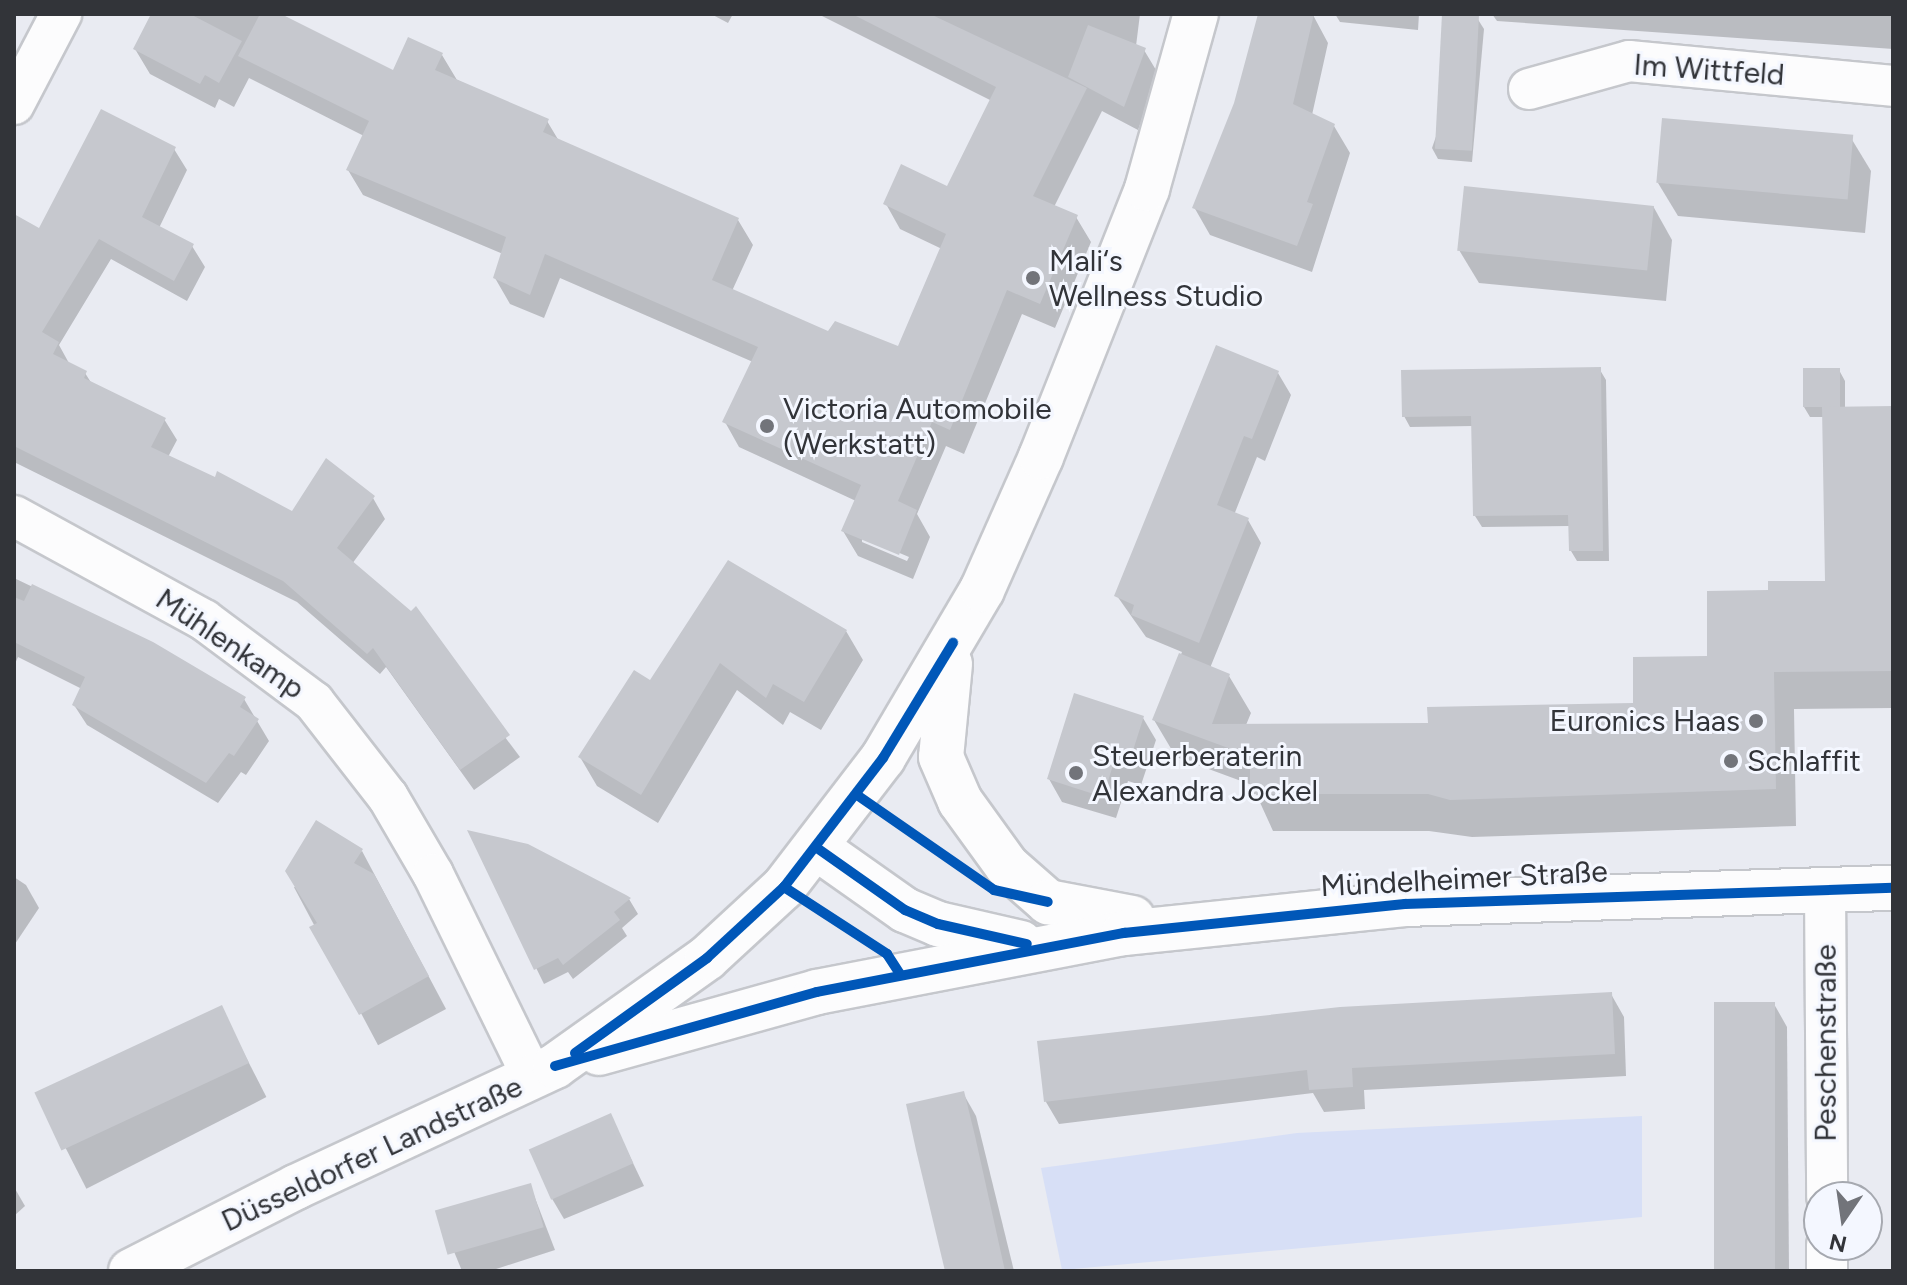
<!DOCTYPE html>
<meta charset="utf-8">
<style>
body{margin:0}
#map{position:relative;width:1907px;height:1285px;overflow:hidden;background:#e9ebf2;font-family:Figtree,sans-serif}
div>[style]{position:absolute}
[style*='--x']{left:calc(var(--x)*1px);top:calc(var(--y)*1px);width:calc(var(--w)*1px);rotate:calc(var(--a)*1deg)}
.green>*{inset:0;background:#d7dff6}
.shadow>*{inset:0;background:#0003;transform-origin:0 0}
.building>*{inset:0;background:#c6c8ce;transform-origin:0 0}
.roads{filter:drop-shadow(2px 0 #c5c7cc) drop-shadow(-2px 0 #c5c7cc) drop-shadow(0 2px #c5c7cc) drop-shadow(0 -2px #c5c7cc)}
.street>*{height:40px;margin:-20px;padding:0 20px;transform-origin:20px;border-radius:20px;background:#fcfcfd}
.secondary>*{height:44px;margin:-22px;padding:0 22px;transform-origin:22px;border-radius:22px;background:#fcfcfd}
.cycleway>*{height:10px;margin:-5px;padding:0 5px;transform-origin:5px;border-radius:5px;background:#0057b8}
.dots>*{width:22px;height:22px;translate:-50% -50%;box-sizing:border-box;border:4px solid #f4f7ff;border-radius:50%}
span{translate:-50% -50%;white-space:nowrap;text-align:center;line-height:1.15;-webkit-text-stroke:6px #f4f7ff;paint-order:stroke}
.street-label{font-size:30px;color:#323439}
.poi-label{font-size:30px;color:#323439}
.left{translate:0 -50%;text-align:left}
.right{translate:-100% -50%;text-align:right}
.frame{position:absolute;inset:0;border:16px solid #323439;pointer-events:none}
.north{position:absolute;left:1803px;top:1181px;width:80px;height:80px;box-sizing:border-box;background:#f4f7ff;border:2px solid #a6a9b0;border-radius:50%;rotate:193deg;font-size:22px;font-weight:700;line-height:32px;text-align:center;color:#323439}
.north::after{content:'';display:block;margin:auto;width:28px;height:36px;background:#72747a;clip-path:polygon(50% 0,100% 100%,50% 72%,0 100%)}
</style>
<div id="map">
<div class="green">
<div style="clip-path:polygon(1642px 1116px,1642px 1217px,1062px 1270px,1041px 1168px,1297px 1133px)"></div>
</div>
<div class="shadow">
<div style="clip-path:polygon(evenodd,153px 14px,280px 14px,394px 73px,442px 55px,457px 80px,547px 121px,559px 141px,738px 220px,753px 245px,732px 291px,828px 333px,899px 349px,942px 249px,900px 229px,886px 204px,948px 189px,992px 101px,818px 14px,1140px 14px,1136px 46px,1144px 50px,1159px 75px,1138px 130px,1102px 111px,1054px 207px,1076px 217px,1091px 242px,1055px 328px,1022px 314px,964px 454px,946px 446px,917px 514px,930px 537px,913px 579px,858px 556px,843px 531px,856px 501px,739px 447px,725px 422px,753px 362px,560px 278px,544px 318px,510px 304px,495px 278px,503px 254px,363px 195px,348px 170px,364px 136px,249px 78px,234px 107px,219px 99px,215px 108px,150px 74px,135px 49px,153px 14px,862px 537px,909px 557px,907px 561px,862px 542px,862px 537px)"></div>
<div style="clip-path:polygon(711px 14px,733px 14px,728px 23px)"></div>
<div style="clip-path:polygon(1260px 14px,1313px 15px,1328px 43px,1312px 115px,1334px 126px,1350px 153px,1312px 272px,1210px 235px,1194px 207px,1236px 103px)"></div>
<div style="clip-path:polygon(1335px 14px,1419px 14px,1418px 30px,1340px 22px)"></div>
<div style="clip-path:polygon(1492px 14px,1893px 14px,1893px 49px,1497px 21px)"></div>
<div style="clip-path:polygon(1477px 18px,1484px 29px,1472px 162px,1438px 159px,1432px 148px)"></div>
<div style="clip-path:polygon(1851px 138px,1871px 171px,1865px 233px,1678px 216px,1658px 183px)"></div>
<div style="clip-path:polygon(174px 149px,187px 170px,159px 228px,192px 246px,205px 267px,187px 301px,111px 259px,59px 345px,70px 365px,85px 373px,92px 384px,164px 419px,177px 440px,168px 457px,293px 513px,373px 498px,385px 519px,352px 564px,412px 614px,520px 757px,474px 790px,386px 667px,380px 674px,297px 602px,14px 462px,14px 237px,40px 230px)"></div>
<div style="clip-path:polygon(1653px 206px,1672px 240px,1666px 301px,1479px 283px,1459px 250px)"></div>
<div style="clip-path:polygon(1600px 370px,1606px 380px,1609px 561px,1577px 561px,1571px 551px,1570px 526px,1482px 527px,1475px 516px,1473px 426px,1410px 427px,1404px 416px)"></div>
<div style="clip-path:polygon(1839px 370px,1845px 381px,1845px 409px,1893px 408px,1893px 708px,1794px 709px,1796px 826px,1472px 837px,1429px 831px,1273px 831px,1252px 785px,1176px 757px,1154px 720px,1182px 652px,1146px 637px,1117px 596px,1278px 373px,1291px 395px,1265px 461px,1257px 457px,1234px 515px,1248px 520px,1261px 543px,1210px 668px,1229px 676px,1251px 713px,1246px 725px,1430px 725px,1635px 705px,1709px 658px,1770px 592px,1827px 583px,1824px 417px,1810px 417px,1804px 407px)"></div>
<div style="clip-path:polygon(728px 563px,846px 631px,863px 660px,821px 730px,790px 712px,783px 725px,737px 690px,658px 823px,597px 786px,580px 757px,651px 682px)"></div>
<div style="clip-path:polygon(14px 578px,152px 644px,244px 699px,269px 741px,246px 775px,241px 772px,218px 803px,87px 725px,74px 705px,82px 689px,18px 657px,14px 666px)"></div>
<div style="clip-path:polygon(1143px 718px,1156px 740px,1141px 785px,1128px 781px,1116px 818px,1062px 802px,1049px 779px)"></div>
<div style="clip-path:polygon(470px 833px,629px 899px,638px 914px,622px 928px,627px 936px,573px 979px,568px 972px,544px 984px)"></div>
<div style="left:362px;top:851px;width:179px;height:77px;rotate:62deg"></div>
<div style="clip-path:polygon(14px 877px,26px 885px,39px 908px,15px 944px)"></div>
<div style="clip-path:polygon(1611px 994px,1624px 1017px,1626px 1076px,1364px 1090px,1365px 1109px,1324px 1112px,1313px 1093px,1059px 1124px,1046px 1102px,1039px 1042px)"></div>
<div style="clip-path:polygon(1774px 1004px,1787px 1027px,1789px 1271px,1719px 1271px)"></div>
<div style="left:221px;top:1008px;width:100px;height:202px;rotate:63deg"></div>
<div style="clip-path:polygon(963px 1093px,976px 1116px,1014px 1271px,946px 1271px)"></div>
<div style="clip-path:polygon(610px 1115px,644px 1186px,564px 1219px,551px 1197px)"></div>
<div style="clip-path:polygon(530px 1185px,555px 1250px,490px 1271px,462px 1271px,439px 1215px)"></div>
<div style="clip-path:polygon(14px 1187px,25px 1206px,14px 1216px)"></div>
</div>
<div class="building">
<div style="clip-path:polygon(151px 14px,190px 14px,242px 41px,219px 83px,205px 75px,200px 84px,133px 49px)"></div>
<div style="clip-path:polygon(260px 14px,281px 14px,393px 70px,408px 37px,443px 53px,435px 70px,549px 119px,543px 132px,739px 218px,712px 280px,828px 331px,835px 321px,898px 346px,946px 234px,883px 204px,901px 164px,947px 186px,996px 87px,852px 14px,930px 14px,1087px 88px,1033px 196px,1078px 215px,1040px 304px,1007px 290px,950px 430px,932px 422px,898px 501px,917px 510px,899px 555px,841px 531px,861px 485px,722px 422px,758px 347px,545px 254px,530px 295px,493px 278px,506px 237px,346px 170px,369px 121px,238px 56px)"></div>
<div style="clip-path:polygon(1258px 14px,1314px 14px,1293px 104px,1335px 124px,1307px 202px,1313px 204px,1297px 246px,1192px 208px,1234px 103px)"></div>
<div style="left:1442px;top:14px;width:37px;height:135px;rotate:3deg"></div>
<div style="clip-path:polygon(1088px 25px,1146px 48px,1124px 107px,1068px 77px)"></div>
<div style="clip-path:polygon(101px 109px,176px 147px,142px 217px,194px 244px,174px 281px,99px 239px,42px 332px,59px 342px,53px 354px,87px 371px,84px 378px,166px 418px,151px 447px,215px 477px,217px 471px,292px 511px,326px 458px,375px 496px,337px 548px,411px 611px,416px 606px,510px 735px,460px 770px,373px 648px,367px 654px,283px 581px,14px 446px,14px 214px,39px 228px)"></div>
<div style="left:1662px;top:118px;width:192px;height:65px;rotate:5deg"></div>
<div style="left:1464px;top:186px;width:191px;height:65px;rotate:6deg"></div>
<div style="clip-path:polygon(1216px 345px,1279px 371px,1252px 439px,1244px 436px,1217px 505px,1249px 518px,1199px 643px,1131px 615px,1134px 605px,1114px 596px)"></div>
<div style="clip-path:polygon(1601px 367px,1603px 551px,1569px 551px,1568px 515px,1473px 516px,1471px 416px,1402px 417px,1401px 370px)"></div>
<div style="left:1803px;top:368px;width:37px;height:39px"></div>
<div style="clip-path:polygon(1893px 406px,1893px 671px,1774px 672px,1776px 789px,1450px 800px,1428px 794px,1250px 794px,1250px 756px,1152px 720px,1179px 653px,1230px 674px,1212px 724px,1428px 723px,1427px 707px,1633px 703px,1633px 657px,1707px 656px,1707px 591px,1768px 590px,1768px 581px,1825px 581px,1822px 407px)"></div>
<div style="clip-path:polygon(728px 560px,847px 630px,804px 702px,773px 684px,766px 698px,720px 663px,641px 795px,578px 757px,634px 670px,650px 680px)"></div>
<div style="clip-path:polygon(32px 584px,153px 642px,246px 697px,240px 707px,259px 719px,234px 756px,229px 753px,206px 783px,72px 705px,85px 677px,14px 642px,14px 597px,24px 601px)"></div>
<div style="clip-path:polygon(1074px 693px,1144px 716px,1129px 763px,1115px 759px,1103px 797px,1047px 779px)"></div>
<div style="clip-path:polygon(316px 820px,363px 849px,354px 863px,374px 874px,429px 976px,359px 1015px,309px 927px,317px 923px,285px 871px)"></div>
<div style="clip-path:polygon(467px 830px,528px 844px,626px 895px,631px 898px,614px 912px,620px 920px,563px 965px,558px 958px,534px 970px)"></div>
<div style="clip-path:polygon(1612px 992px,1615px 1054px,1352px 1068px,1353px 1087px,1309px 1090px,1307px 1070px,1044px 1102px,1037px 1041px,1340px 1007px)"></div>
<div style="left:1775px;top:1002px;width:269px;height:61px;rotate:90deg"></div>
<div style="left:222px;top:1005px;width:64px;height:207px;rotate:65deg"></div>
<div style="clip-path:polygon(964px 1091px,975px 1136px,1005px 1271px,945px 1271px,916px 1150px,906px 1104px)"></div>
<div style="left:611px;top:1113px;width:55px;height:90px;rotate:66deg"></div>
<div style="left:531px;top:1183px;width:46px;height:100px;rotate:74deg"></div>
</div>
<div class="roads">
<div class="street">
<div style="--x:1529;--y:89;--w:104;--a:-15.6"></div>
<div style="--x:1629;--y:61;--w:265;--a:5.4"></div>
<div style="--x:14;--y:104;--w:102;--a:-62.4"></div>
<div style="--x:14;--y:516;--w:217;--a:28.7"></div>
<div style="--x:204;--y:620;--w:137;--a:36.7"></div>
<div style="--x:314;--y:702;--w:120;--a:52.1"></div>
<div style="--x:388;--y:797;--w:89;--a:59.7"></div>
<div style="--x:433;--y:874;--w:227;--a:63.9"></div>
<div style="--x:1825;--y:888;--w:309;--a:89.6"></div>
<div style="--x:1827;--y:1245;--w:26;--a:90"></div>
</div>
<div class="secondary">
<div style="--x:950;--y:664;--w:93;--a:95.5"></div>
<div style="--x:941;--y:757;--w:48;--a:66.6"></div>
<div style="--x:960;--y:801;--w:80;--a:54.1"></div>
<div style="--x:1007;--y:866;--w:55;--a:41.3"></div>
<div style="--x:1048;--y:902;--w:86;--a:10.7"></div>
<div style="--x:817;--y:848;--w:108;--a:35.2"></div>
<div style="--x:905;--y:910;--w:36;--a:23"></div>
<div style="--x:938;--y:924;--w:85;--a:12.9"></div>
<div style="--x:599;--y:1053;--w:226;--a:-15.6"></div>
<div style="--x:817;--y:992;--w:313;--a:-10.9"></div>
<div style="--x:1124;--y:933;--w:282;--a:-5.9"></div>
<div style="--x:1405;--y:904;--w:488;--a:-1.9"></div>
<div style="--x:131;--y:1271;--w:185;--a:-27"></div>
<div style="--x:296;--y:1187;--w:286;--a:-25"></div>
<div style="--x:555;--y:1066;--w:186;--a:-35.4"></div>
<div style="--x:707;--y:958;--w:105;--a:-42.7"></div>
<div style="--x:784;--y:887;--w:163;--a:-52.5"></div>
<div style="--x:883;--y:758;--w:195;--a:-59.5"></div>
<div style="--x:982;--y:590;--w:145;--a:-66.1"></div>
<div style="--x:1041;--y:457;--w:288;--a:-68.4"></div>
<div style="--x:1147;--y:189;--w:182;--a:-74.4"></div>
</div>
</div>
<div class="cycleway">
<div style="--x:857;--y:795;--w:167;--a:34.7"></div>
<div style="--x:994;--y:890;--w:55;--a:12.5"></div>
<div style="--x:817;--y:848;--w:108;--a:35.2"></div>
<div style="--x:905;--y:910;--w:36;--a:23"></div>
<div style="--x:938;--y:924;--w:91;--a:12.7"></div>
<div style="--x:784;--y:887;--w:123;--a:33"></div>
<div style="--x:887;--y:954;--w:24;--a:57"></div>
<div style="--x:575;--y:1053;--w:163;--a:-35.7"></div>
<div style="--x:707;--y:958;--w:105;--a:-42.7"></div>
<div style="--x:784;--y:887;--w:163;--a:-52.5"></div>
<div style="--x:883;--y:758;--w:135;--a:-58.7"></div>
<div style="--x:555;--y:1066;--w:272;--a:-15.8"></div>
<div style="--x:817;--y:992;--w:313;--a:-10.9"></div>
<div style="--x:1124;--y:933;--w:282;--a:-5.9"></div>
<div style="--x:1405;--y:904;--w:488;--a:-1.9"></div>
</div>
<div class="dots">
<div style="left:1033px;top:278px;background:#72747a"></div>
<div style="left:767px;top:426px;background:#72747a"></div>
<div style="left:1756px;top:721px;background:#72747a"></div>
<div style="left:1731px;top:761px;background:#72747a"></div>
<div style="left:1076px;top:773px;background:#72747a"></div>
</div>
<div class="street-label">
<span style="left:1709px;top:70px;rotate:4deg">Im Wittfeld</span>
<span style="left:230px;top:644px;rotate:34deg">Mühlenkamp</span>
<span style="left:1464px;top:879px;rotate:-3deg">Mündelheimer Straße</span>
<span style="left:1826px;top:1043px;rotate:-90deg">Peschenstraße</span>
<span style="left:372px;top:1154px;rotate:-25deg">Düsseldorfer Landstraße</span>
</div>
<div class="poi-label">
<span class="left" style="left:1049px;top:278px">Mali‘s<br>Wellness Studio</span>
<span class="left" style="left:783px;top:426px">Victoria Automobile<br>(Werkstatt)</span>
<span class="right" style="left:1740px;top:721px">Euronics Haas</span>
<span class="left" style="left:1092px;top:773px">Steuerberaterin<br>Alexandra Jockel</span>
<span class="left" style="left:1747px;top:761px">Schlaffit</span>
</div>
<div class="frame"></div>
<div class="north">N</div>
</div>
